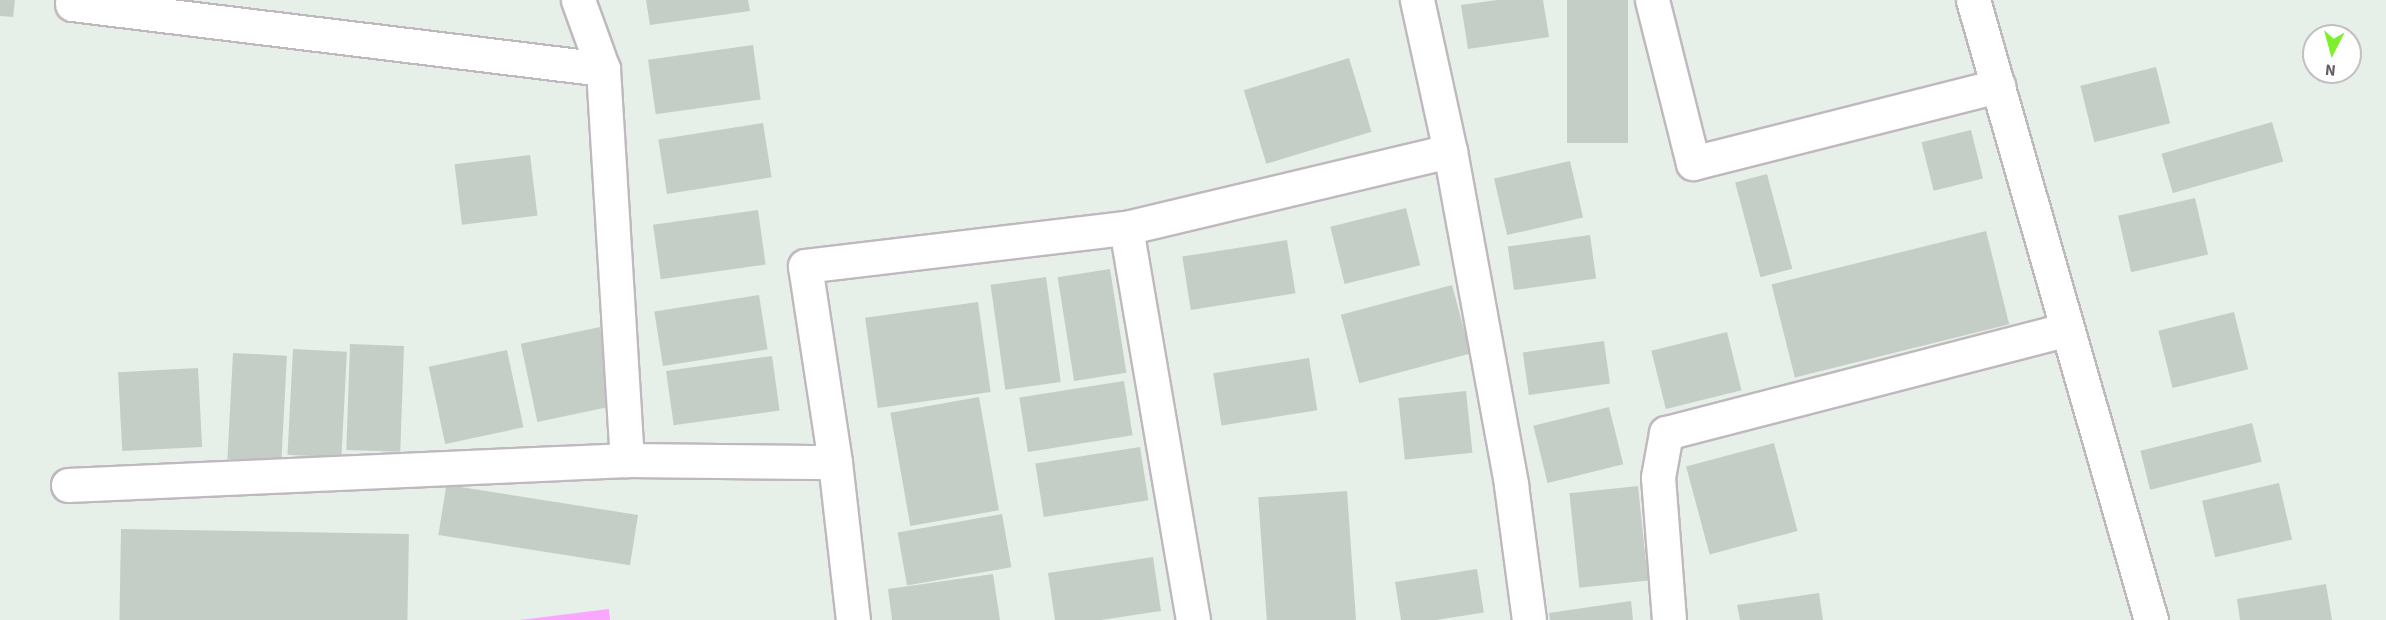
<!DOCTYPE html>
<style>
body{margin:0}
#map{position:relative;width:2386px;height:620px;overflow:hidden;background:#e6f0e9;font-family:"Source Sans 3",sans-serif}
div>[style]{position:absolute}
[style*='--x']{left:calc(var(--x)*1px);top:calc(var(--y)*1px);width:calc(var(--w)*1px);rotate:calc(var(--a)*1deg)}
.water>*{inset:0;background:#faa7ff}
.building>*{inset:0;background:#c4cec6;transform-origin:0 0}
.roads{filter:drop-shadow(2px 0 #c0b8bf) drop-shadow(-2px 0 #c0b8bf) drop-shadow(0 2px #c0b8bf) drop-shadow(0 -2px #c0b8bf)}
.minor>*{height:33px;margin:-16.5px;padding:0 16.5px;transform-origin:16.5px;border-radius:16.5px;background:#fff}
span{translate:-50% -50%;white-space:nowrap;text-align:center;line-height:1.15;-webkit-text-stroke:4.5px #fff;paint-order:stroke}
.north{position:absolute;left:2302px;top:24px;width:60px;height:60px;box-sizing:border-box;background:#fff;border:2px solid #c2bec2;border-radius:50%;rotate:186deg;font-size:16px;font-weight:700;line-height:24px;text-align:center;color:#675d66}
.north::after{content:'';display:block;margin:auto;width:21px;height:27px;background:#7df02c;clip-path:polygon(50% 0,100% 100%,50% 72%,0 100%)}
</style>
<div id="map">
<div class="water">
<div style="clip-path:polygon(609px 609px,610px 620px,520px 620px)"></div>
</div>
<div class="building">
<div style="clip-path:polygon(0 0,15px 0,13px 17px,0 16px)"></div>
<div style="clip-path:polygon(646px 0,748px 0,750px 11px,650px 25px)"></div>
<div style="clip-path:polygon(1497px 0,1543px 0,1549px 37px,1468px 49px,1461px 5px)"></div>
<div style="left:1567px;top:0;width:61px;height:143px"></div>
<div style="left:753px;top:45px;width:55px;height:106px;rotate:82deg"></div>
<div style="left:1349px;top:58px;width:77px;height:110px;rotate:73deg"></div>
<div style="left:2156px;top:67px;width:58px;height:78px;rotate:76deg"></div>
<div style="left:2272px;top:122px;width:41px;height:115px;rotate:74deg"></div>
<div style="left:763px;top:123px;width:55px;height:106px;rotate:81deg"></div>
<div style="left:1971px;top:130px;width:50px;height:51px;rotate:76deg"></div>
<div style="left:530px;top:155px;width:61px;height:76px;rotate:83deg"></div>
<div style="left:1570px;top:161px;width:58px;height:78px;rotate:77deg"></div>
<div style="left:1767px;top:174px;width:98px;height:33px;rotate:75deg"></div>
<div style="left:2195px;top:198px;width:58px;height:79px;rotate:77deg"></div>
<div style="left:1406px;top:208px;width:59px;height:78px;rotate:76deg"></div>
<div style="left:758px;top:210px;width:55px;height:106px;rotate:82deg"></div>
<div style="left:1986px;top:231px;width:96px;height:221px;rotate:76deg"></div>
<div style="left:1590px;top:235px;width:44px;height:83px;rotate:82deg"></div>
<div style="left:1287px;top:240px;width:54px;height:106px;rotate:81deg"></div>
<div style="left:1110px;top:269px;width:105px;height:53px;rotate:81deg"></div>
<div style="left:1046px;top:277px;width:106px;height:56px;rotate:82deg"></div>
<div style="left:1452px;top:285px;width:71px;height:115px;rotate:75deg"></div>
<div style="left:759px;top:295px;width:55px;height:106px;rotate:81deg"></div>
<div style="left:978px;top:302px;width:91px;height:114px;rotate:82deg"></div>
<div style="left:2234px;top:312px;width:59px;height:78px;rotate:76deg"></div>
<div style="left:600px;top:327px;width:80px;height:81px;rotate:78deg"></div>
<div style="left:1727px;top:332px;width:60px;height:78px;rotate:76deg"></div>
<div style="left:1604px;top:341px;width:43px;height:82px;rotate:82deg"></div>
<div style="left:350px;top:344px;width:54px;height:106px;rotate:2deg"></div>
<div style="left:293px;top:349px;width:54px;height:106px;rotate:3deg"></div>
<div style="left:507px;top:350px;width:79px;height:80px;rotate:78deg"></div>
<div style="left:233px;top:353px;width:54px;height:106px;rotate:3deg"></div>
<div style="left:772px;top:356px;width:55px;height:107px;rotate:82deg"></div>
<div style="left:1309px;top:358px;width:53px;height:97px;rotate:81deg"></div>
<div style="left:198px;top:368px;width:79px;height:80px;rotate:87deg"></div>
<div style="left:1124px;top:381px;width:55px;height:106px;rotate:81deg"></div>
<div style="left:1466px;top:391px;width:62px;height:68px;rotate:84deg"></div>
<div style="left:979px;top:397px;width:115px;height:90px;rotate:80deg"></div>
<div style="left:1609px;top:407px;width:59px;height:78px;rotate:76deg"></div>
<div style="left:2252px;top:423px;width:40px;height:115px;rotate:76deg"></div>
<div style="left:1774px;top:443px;width:91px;height:91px;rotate:75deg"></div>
<div style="left:1140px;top:447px;width:54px;height:106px;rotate:81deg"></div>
<div style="left:2279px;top:483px;width:58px;height:79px;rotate:77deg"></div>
<div style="left:1638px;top:486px;width:95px;height:69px;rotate:84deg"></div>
<div style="left:1347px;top:491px;width:129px;height:89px;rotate:86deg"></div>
<div style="left:1002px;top:514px;width:54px;height:106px;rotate:80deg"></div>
<div style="left:638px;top:515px;width:51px;height:194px;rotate:99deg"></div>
<div style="left:121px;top:529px;width:288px;height:91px;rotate:1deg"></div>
<div style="clip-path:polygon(1153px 557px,1161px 611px,1101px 620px,1055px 620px,1048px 573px)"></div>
<div style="left:1477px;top:569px;width:44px;height:83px;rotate:81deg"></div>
<div style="clip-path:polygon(993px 574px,1000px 620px,892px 620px,888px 589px)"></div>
<div style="clip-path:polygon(2326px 584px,2332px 620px,2240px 620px,2237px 599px)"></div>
<div style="clip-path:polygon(1819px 593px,1823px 620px,1740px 620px,1737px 605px)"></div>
<div style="clip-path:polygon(1631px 601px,1633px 620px,1550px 620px,1549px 613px)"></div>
</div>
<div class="roads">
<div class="minor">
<div style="--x:578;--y:0;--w:73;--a:70.1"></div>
<div style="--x:603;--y:69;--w:392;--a:86.5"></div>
<div style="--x:1417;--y:0;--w:155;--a:77.7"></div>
<div style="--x:1450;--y:151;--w:340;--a:79.6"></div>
<div style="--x:1511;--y:485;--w:136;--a:82.4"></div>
<div style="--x:1652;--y:0;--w:168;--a:75.9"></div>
<div style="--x:1693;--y:163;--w:315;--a:-14.2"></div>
<div style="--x:1973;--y:0;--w:645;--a:73.98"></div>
<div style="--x:72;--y:4;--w:535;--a:6.98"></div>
<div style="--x:1126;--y:228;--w:398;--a:80.3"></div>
<div style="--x:68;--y:485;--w:560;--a:-2.56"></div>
<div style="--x:627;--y:460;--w:208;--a:0.6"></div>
<div style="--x:853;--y:620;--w:159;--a:-96.5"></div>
<div style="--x:835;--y:462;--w:198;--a:-98.7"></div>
<div style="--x:805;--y:266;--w:323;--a:-6.8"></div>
<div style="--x:1126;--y:228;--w:333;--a:-13.4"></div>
<div style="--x:1669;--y:620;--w:143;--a:-94.4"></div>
<div style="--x:1658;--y:477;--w:45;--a:-79.7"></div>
<div style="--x:1666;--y:433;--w:414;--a:-14.5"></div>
</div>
</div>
<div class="north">N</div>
</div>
